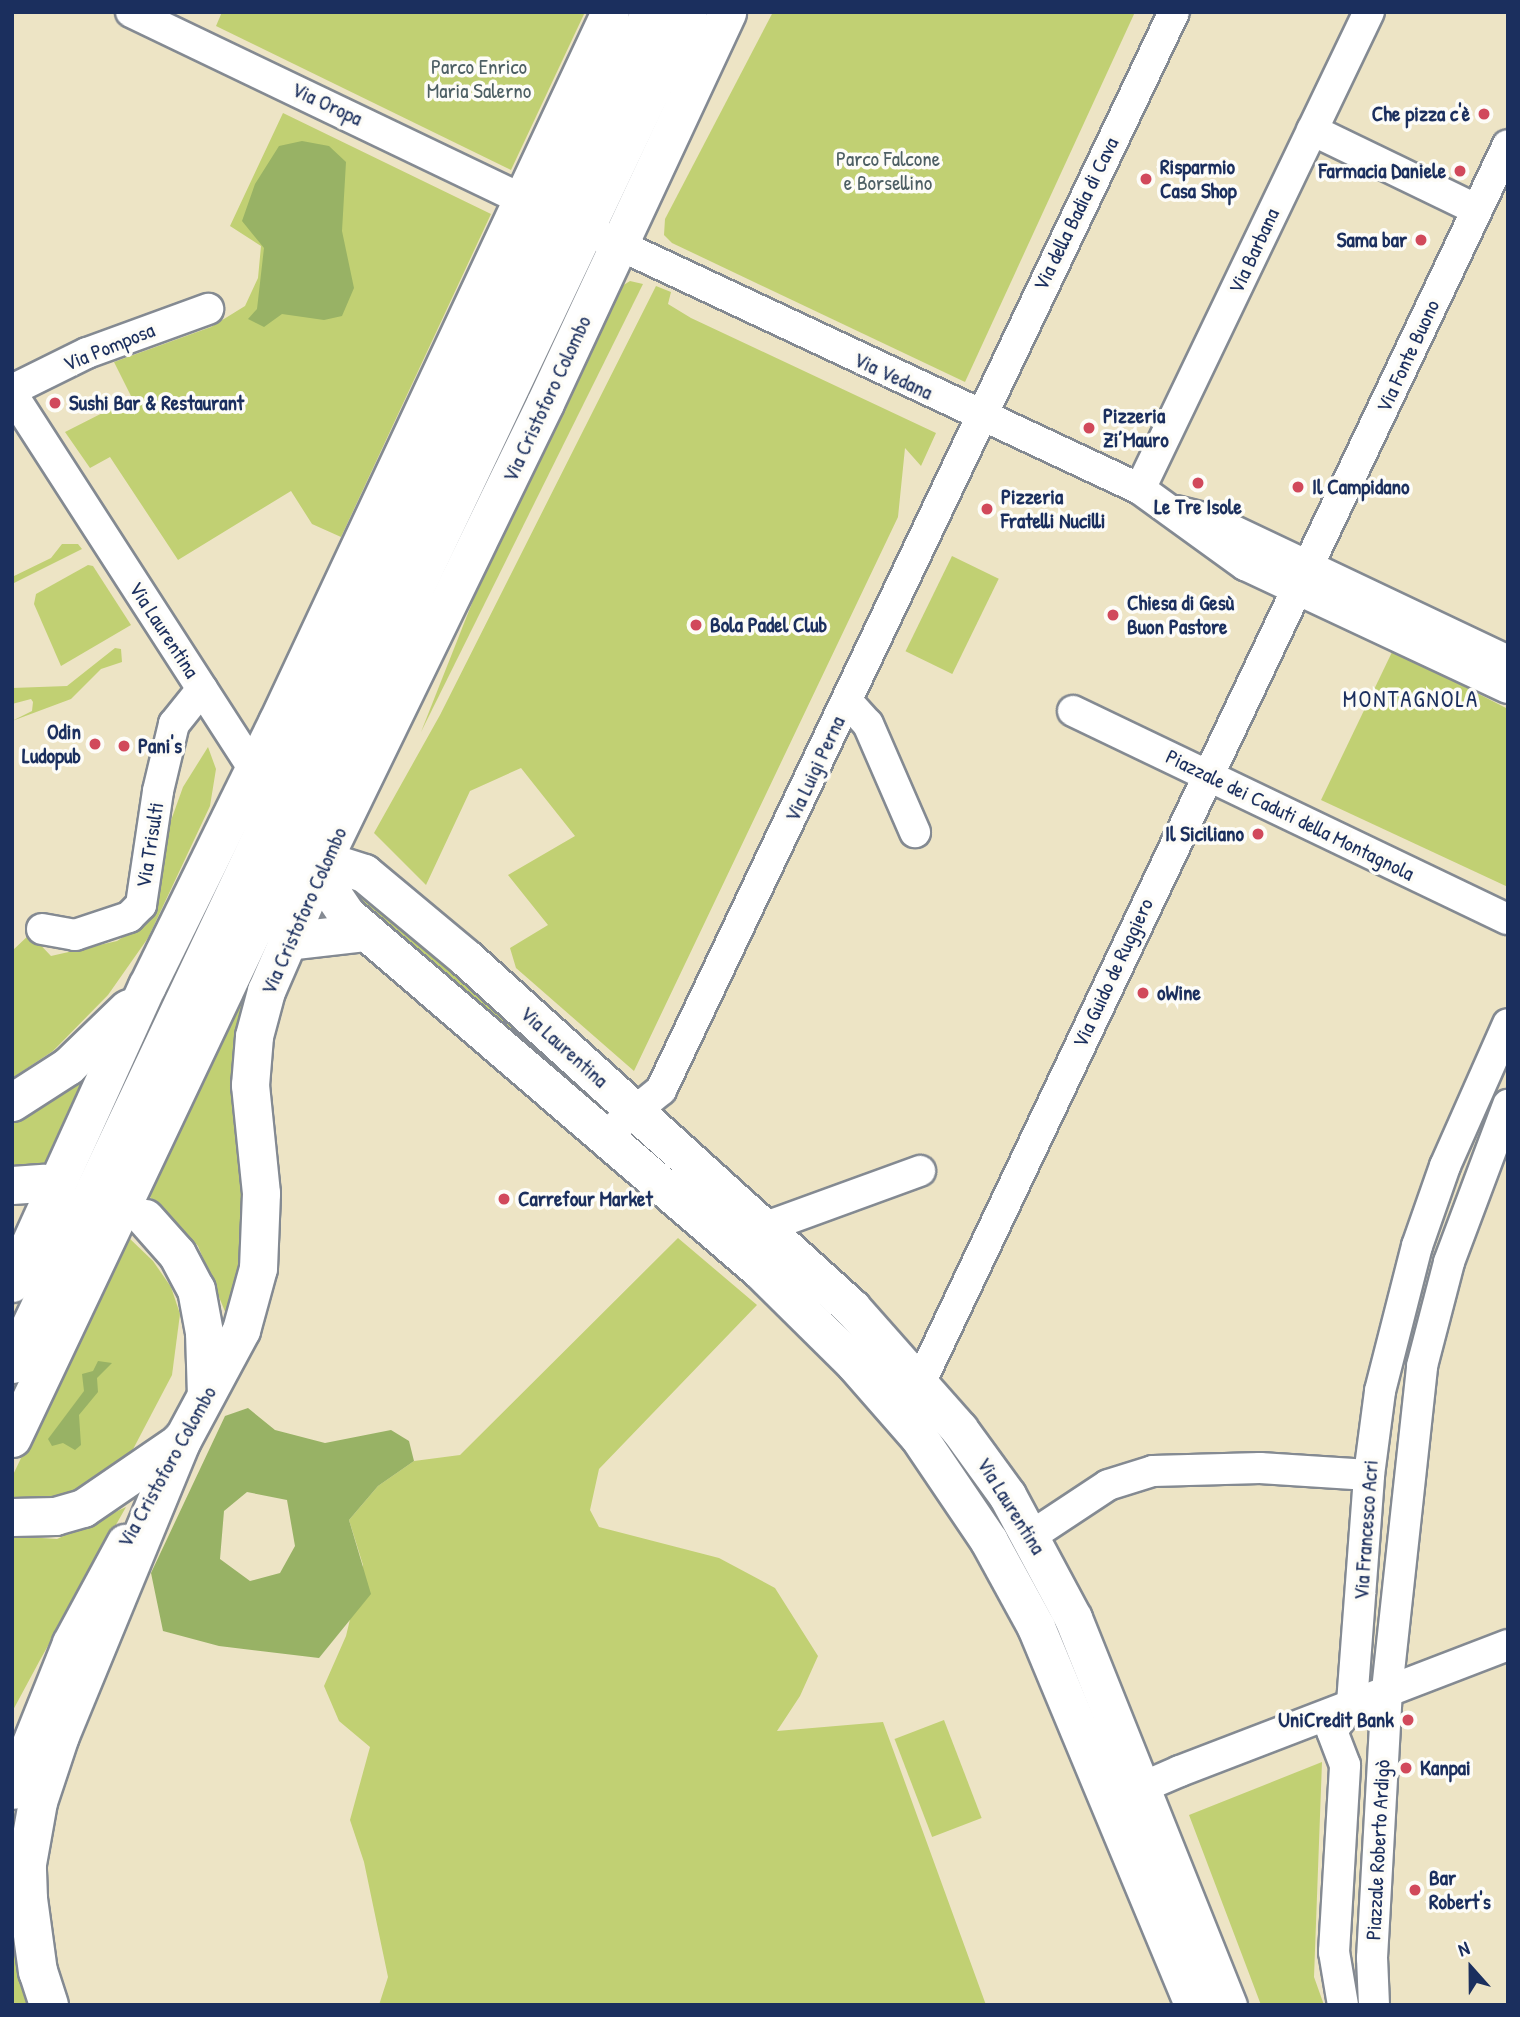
<!DOCTYPE html>
<meta charset="utf-8">
<style>
body{margin:0}
#map{position:relative;width:1520px;height:2017px;overflow:hidden;background:#ede4c5;font-family:"Patrick Hand",sans-serif}
div>[style]{position:absolute}
[style*='--x']{left:calc(var(--x)*1px);top:calc(var(--y)*1px);width:calc(var(--w)*1px);rotate:calc(var(--a)*1deg)}
.green>*{inset:0;background:#c1d073;transform-origin:0 0}
.forest>*{inset:0;background:#98b265}
.roads{filter:drop-shadow(2px 0 #848a92) drop-shadow(-2px 0 #848a92) drop-shadow(0 2px #848a92) drop-shadow(0 -2px #848a92)}
.minor>*{height:30px;margin:-15px;padding:0 15px;transform-origin:15px;border-radius:15px;background:#fff}
.major>*{height:37px;margin:-18.5px;padding:0 18.5px;transform-origin:18.5px;border-radius:18.5px;background:#fff}
.highway>*{height:38px;margin:-19px;padding:0 19px;transform-origin:19px;border-radius:19px;background:#fff}
.dots>*{width:19px;height:19px;translate:-50% -50%;box-sizing:border-box;border:4px solid #fdfcf7;border-radius:50%}
span{translate:-50% -50%;white-space:nowrap;text-align:center;line-height:1.15;-webkit-text-stroke:7px #fdfcf7;paint-order:stroke}
.park-label{font-size:21px;color:#4d5f64}
.street-label{font-size:21px;color:#1b2f5e}
.poi-label{font-size:21px;color:#1b2f5e;font-weight:700}
.right{translate:-100% -50%;text-align:right}
.left{translate:0 -50%;text-align:left}
.neighbourhood-label{font-size:23px;color:#1b2f5e;letter-spacing:2px}
.frame{position:absolute;inset:0;border:14px solid #1b2f5e;pointer-events:none}
.north{position:absolute;left:1436px;top:1933px;width:70px;height:70px;-webkit-text-stroke:5px #fdfcf7;paint-order:stroke;rotate:339deg;font-size:19px;font-weight:700;line-height:28px;text-align:center;color:#1b2f5e}
.north::after{content:'';display:block;margin:auto;width:24px;height:32px;background:#1b2f5e;clip-path:polygon(50% 0,100% 100%,50% 72%,0 100%)}
</style>
<div id="map">
<div class="green">
<div style="clip-path:polygon(222px 12px,585px 12px,511px 170px,216px 26px)"></div>
<div style="clip-path:polygon(773px 12px,1135px 12px,965px 382px,672px 243px,664px 235px,665px 219px)"></div>
<div style="clip-path:polygon(283px 113px,491px 214px,341px 537px,312px 524px,291px 491px,178px 560px,110px 457px,90px 468px,65px 432px,132px 398px,114px 362px,211px 327px,245px 306px,258px 278px,261px 246px,230px 226px)"></div>
<div style="clip-path:polygon(630px 281px,643px 284px,421px 732px,474px 598px,622px 286px)"></div>
<div style="clip-path:polygon(656px 286px,671px 292px,668px 304px,691px 318px,936px 433px,921px 466px,905px 448px,898px 517px,634px 1071px,516px 968px,510px 948px,548px 925px,508px 875px,575px 836px,521px 768px,470px 791px,426px 885px,374px 833px,440px 715px)"></div>
<div style="clip-path:polygon(62px 544px,78px 544px,82px 549px,12px 584px,12px 577px,51px 558px)"></div>
<div style="left:952px;top:556px;width:52px;height:106px;rotate:26deg"></div>
<div style="clip-path:polygon(88px 565px,93px 566px,131px 625px,61px 666px,34px 604px,36px 594px)"></div>
<div style="clip-path:polygon(115px 648px,121px 649px,122px 662px,101px 669px,71px 699px,12px 721px,32px 711px,33px 702px,31px 699px,12px 704px,12px 688px,67px 686px)"></div>
<div style="clip-path:polygon(1393px 650px,1508px 709px,1508px 887px,1321px 800px)"></div>
<div style="clip-path:polygon(208px 747px,216px 769px,210px 806px,148px 938px,108px 995px,53px 1051px,12px 1078px,12px 951px,30px 934px,51px 956px,117px 941px,131px 932px,183px 787px)"></div>
<div style="left:348px;top:885px;width:349px;height:5px;rotate:40deg"></div>
<div style="clip-path:polygon(285px 900px,244px 1203px,244px 1256px,226px 1314px,198px 1246px,146px 1193px)"></div>
<div style="clip-path:polygon(93px 1058px,57px 1168px,12px 1170px,12px 1113px)"></div>
<div style="clip-path:polygon(127px 1236px,153px 1261px,171px 1287px,180px 1314px,172px 1375px,130px 1455px,70px 1498px,12px 1499px,12px 1477px)"></div>
<div style="clip-path:polygon(678px 1238px,757px 1305px,599px 1469px,590px 1510px,599px 1527px,719px 1558px,775px 1588px,818px 1656px,800px 1696px,777px 1731px,883px 1722px,986px 2005px,379px 2005px,388px 1977px,364px 1862px,350px 1820px,370px 1747px,339px 1721px,324px 1686px,346px 1636px,363px 1565px,349px 1520px,378px 1486px,414px 1461px,460px 1455px)"></div>
<div style="clip-path:polygon(126px 1507px,40px 1660px,12px 1712px,12px 1536px,57px 1539px)"></div>
<div style="left:944px;top:1720px;width:105px;height:53px;rotate:69deg"></div>
<div style="clip-path:polygon(1322px 1762px,1314px 1977px,1324px 2005px,1261px 2005px,1189px 1815px)"></div>
<div style="clip-path:polygon(28px 1784px,36px 2005px,12px 2005px,12px 1820px)"></div>
</div>
<div class="forest">
<div style="clip-path:polygon(302px 141px,329px 146px,346px 162px,342px 231px,354px 288px,342px 316px,324px 320px,282px 314px,264px 327px,248px 319px,257px 309px,264px 248px,242px 221px,255px 184px,279px 146px)"></div>
<div style="clip-path:polygon(98px 1361px,112px 1363px,97px 1378px,98px 1392px,79px 1415px,81px 1445px,75px 1450px,63px 1443px,52px 1446px,48px 1439px,84px 1391px,82px 1374px,93px 1371px)"></div>
<div style="clip-path:polygon(evenodd,248px 1408px,275px 1430px,325px 1443px,391px 1430px,409px 1441px,414px 1461px,378px 1486px,349px 1520px,371px 1594px,319px 1658px,219px 1646px,163px 1631px,151px 1573px,225px 1416px,248px 1408px,247px 1492px,287px 1500px,295px 1546px,280px 1573px,250px 1581px,220px 1559px,224px 1511px,247px 1492px)"></div>
</div>
<div class="roads">
<div class="minor">
<div style="--x:131;--y:12;--w:454;--a:25.6"></div>
<div style="--x:1312;--y:130;--w:170;--a:25.8"></div>
<div style="--x:598;--y:235;--w:599;--a:25.11"></div>
<div style="--x:1140;--y:489;--w:130;--a:35.9"></div>
<div style="--x:1245;--y:565;--w:290;--a:25.1"></div>
<div style="--x:12;--y:390;--w:84;--a:-26.3"></div>
<div style="--x:87;--y:353;--w:129;--a:-20"></div>
<div style="--x:12;--y:394;--w:446;--a:57.2"></div>
<div style="--x:1140;--y:489;--w:529;--a:-64.36"></div>
<div style="--x:1176;--y:511;--w:36;--a:14"></div>
<div style="--x:1211;--y:520;--w:329;--a:25.4"></div>
<div style="--x:847;--y:701;--w:31;--a:48"></div>
<div style="--x:868;--y:724;--w:118;--a:66.5"></div>
<div style="--x:1073;--y:711;--w:482;--a:25.6"></div>
<div style="--x:42;--y:929;--w:34;--a:10"></div>
<div style="--x:75;--y:935;--w:57;--a:-18.4"></div>
<div style="--x:129;--y:917;--w:17;--a:-45"></div>
<div style="--x:141;--y:905;--w:115;--a:-81.5"></div>
<div style="--x:158;--y:791;--w:69;--a:-76.6"></div>
<div style="--x:174;--y:724;--w:45;--a:-51.3"></div>
<div style="--x:607;--y:1134;--w:70;--a:-39.2"></div>
<div style="--x:661;--y:1090;--w:1194;--a:-64.55"></div>
<div style="--x:766;--y:1227;--w:164;--a:-20"></div>
<div style="--x:921;--y:1381;--w:1368;--a:-64.6"></div>
<div style="--x:1031;--y:1536;--w:92;--a:-33.5"></div>
<div style="--x:1108;--y:1485;--w:47;--a:-17.3"></div>
<div style="--x:1153;--y:1471;--w:107;--a:-1.6"></div>
<div style="--x:1260;--y:1468;--w:109;--a:3.7"></div>
<div style="--x:1125;--y:1803;--w:24;--a:-42"></div>
<div style="--x:1143;--y:1787;--w:40;--a:-23.4"></div>
<div style="--x:1180;--y:1771;--w:351;--a:-21"></div>
<div style="--x:1343;--y:2005;--w:54;--a:-99.6"></div>
<div style="--x:1334;--y:1952;--w:187;--a:-86.6"></div>
<div style="--x:1345;--y:1765;--w:36;--a:-111"></div>
<div style="--x:1332;--y:1731;--w:34;--a:-54"></div>
<div style="--x:1352;--y:1703;--w:229;--a:-85.7"></div>
<div style="--x:1369;--y:1475;--w:85;--a:-82.5"></div>
<div style="--x:1380;--y:1391;--w:150;--a:-75.7"></div>
<div style="--x:1417;--y:1246;--w:85;--a:-70.7"></div>
<div style="--x:1445;--y:1166;--w:155;--a:-66.1"></div>
<div style="--x:1374;--y:2005;--w:47;--a:-92.4"></div>
<div style="--x:1372;--y:1958;--w:268;--a:-86.8"></div>
<div style="--x:1387;--y:1690;--w:326;--a:-83.8"></div>
<div style="--x:1422;--y:1366;--w:107;--a:-75.4"></div>
<div style="--x:1449;--y:1262;--w:168;--a:-69.4"></div>
</div>
<div class="major">
<div style="--x:254;--y:769;--w:114;--a:52.8"></div>
<div style="--x:323;--y:860;--w:38;--a:73"></div>
<div style="--x:334;--y:896;--w:23;--a:56"></div>
<div style="--x:347;--y:915;--w:545;--a:40.68"></div>
<div style="--x:760;--y:1270;--w:132;--a:44.7"></div>
<div style="--x:854;--y:1363;--w:97;--a:48.8"></div>
<div style="--x:918;--y:1436;--w:127;--a:55.9"></div>
<div style="--x:989;--y:1541;--w:98;--a:61.3"></div>
<div style="--x:1036;--y:1627;--w:409;--a:67.4"></div>
<div style="--x:323;--y:860;--w:43;--a:17.6"></div>
<div style="--x:364;--y:873;--w:133;--a:39.8"></div>
<div style="--x:466;--y:958;--w:521;--a:42.2"></div>
<div style="--x:852;--y:1308;--w:162;--a:48.5"></div>
<div style="--x:959;--y:1429;--w:82;--a:54"></div>
<div style="--x:1007;--y:1495;--w:140;--a:61.8"></div>
<div style="--x:1073;--y:1618;--w:417;--a:68.2"></div>
<div style="--x:286;--y:941;--w:81;--a:-6.4"></div>
<div style="--x:12;--y:1102;--w:67;--a:-32.7"></div>
<div style="--x:68;--y:1066;--w:83;--a:-44"></div>
<div style="--x:12;--y:1185;--w:32;--a:-4"></div>
<div style="--x:145;--y:1218;--w:48;--a:48.4"></div>
<div style="--x:177;--y:1254;--w:40;--a:62"></div>
<div style="--x:196;--y:1289;--w:44;--a:79.5"></div>
<div style="--x:204;--y:1332;--w:62;--a:88.2"></div>
<div style="--x:12;--y:1283;--w:326;--a:-65.6"></div>
<div style="--x:147;--y:986;--w:294;--a:-63.8"></div>
<div style="--x:277;--y:722;--w:784;--a:-64.87"></div>
<div style="--x:12;--y:1364;--w:1495;--a:-64.74"></div>
<div style="--x:12;--y:1438;--w:1578;--a:-64.64"></div>
<div style="--x:167;--y:1468;--w:157;--a:-61.8"></div>
<div style="--x:241;--y:1330;--w:64;--a:-74.7"></div>
<div style="--x:258;--y:1268;--w:75;--a:-87.7"></div>
<div style="--x:261;--y:1193;--w:109;--a:-95.8"></div>
<div style="--x:250;--y:1085;--w:49;--a:-85.3"></div>
<div style="--x:254;--y:1036;--w:47;--a:-75.1"></div>
<div style="--x:266;--y:991;--w:143;--a:-66.5"></div>
<div style="--x:323;--y:860;--w:508;--a:-64.09"></div>
<div style="--x:545;--y:403;--w:431;--a:-65"></div>
<div style="--x:12;--y:1517;--w:43;--a:-1.3"></div>
<div style="--x:55;--y:1516;--w:29;--a:-16"></div>
<div style="--x:83;--y:1508;--w:119;--a:-34.4"></div>
<div style="--x:12;--y:1790;--w:158;--a:-68.1"></div>
<div style="--x:71;--y:1643;--w:114;--a:-61.6"></div>
</div>
<div class="highway">
<div style="--x:49;--y:2005;--w:35;--a:-108"></div>
<div style="--x:38;--y:1972;--w:74;--a:-97.8"></div>
<div style="--x:28;--y:1899;--w:35;--a:-92"></div>
<div style="--x:27;--y:1864;--w:63;--a:-79.9"></div>
<div style="--x:38;--y:1802;--w:70;--a:-71.6"></div>
<div style="--x:60;--y:1736;--w:320;--a:-67.6"></div>
</div>
</div>
<div class="dots">
<div style="left:1484px;top:114px;background:#d1495b"></div>
<div style="left:1460px;top:171px;background:#d1495b"></div>
<div style="left:1146px;top:179px;background:#d1495b"></div>
<div style="left:1421px;top:240px;background:#d1495b"></div>
<div style="left:55px;top:403px;background:#d1495b"></div>
<div style="left:1089px;top:428px;background:#d1495b"></div>
<div style="left:1198px;top:483px;background:#d1495b"></div>
<div style="left:1298px;top:487px;background:#d1495b"></div>
<div style="left:987px;top:509px;background:#d1495b"></div>
<div style="left:1113px;top:615px;background:#d1495b"></div>
<div style="left:696px;top:625px;background:#d1495b"></div>
<div style="left:95px;top:744px;background:#d1495b"></div>
<div style="left:124px;top:746px;background:#d1495b"></div>
<div style="left:1258px;top:834px;background:#d1495b"></div>
<div style="left:1143px;top:993px;background:#d1495b"></div>
<div style="left:504px;top:1199px;background:#d1495b"></div>
<div style="left:1408px;top:1720px;background:#d1495b"></div>
<div style="left:1406px;top:1768px;background:#d1495b"></div>
<div style="left:1415px;top:1890px;background:#d1495b"></div>
</div>
<div class="park-label">
<span style="left:479px;top:79px">Parco Enrico<br>Maria Salerno</span>
<span style="left:888px;top:171px">Parco Falcone<br>e Borsellino</span>
</div>
<div class="street-label">
<span style="left:327px;top:104px;rotate:25deg">Via Oropa</span>
<span style="left:1076px;top:214px;rotate:-64deg">Via della Badia di Cava</span>
<span style="left:1254px;top:251px;rotate:-65deg">Via Barbana</span>
<span style="left:109px;top:347px;rotate:-22deg">Via Pomposa</span>
<span style="left:1408px;top:356px;rotate:-65deg">Via Fonte Buono</span>
<span style="left:893px;top:376px;rotate:25deg">Via Vedana</span>
<span style="left:547px;top:399px;rotate:-65deg">Via Cristoforo Colombo</span>
<span style="left:164px;top:630px;rotate:57deg">Via Laurentina</span>
<span style="left:815px;top:769px;rotate:-65deg">Via Luigi Perna</span>
<span style="left:1290px;top:815px;rotate:26deg">Piazzale dei Caduti della Montagnola</span>
<span style="left:150px;top:845px;rotate:-81deg">Via Trisulti</span>
<span style="left:304px;top:911px;rotate:-66deg">Via Cristoforo Colombo</span>
<span style="left:1113px;top:973px;rotate:-65deg">Via Guido de Ruggiero</span>
<span style="left:564px;top:1047px;rotate:42deg">Via Laurentina</span>
<span style="left:167px;top:1467px;rotate:-61deg">Via Cristoforo Colombo</span>
<span style="left:1011px;top:1506px;rotate:58deg">Via Laurentina</span>
<span style="left:1366px;top:1530px;rotate:-86deg">Via Francesco Acri</span>
<span style="left:1378px;top:1850px;rotate:-87deg">Piazzale Roberto Ardigò</span>
</div>
<div class="poi-label">
<span class="right" style="left:1470px;top:114px">Che pizza c'è</span>
<span class="left" style="left:1160px;top:179px">Risparmio<br>Casa Shop</span>
<span class="right" style="left:1446px;top:171px">Farmacia Daniele</span>
<span class="right" style="left:1407px;top:240px">Sama bar</span>
<span class="left" style="left:69px;top:403px">Sushi Bar &amp; Restaurant</span>
<span class="left" style="left:1103px;top:428px">Pizzeria<br>Zi’Mauro</span>
<span class="left" style="left:1312px;top:487px">Il Campidano</span>
<span class="left" style="left:1001px;top:509px">Pizzeria<br>Fratelli Nucilli</span>
<span style="left:1198px;top:507px">Le Tre Isole</span>
<span class="left" style="left:1127px;top:615px">Chiesa di Gesù<br>Buon Pastore</span>
<span class="left" style="left:710px;top:625px">Bola Padel Club</span>
<span class="right" style="left:81px;top:744px">Odin<br>Ludopub</span>
<span class="left" style="left:138px;top:746px">Pani's</span>
<span class="right" style="left:1244px;top:834px">Il Siciliano</span>
<span class="left" style="left:1157px;top:993px">oWine</span>
<span class="left" style="left:518px;top:1199px">Carrefour Market</span>
<span class="right" style="left:1394px;top:1720px">UniCredit Bank</span>
<span class="left" style="left:1420px;top:1768px">Kanpai</span>
<span class="left" style="left:1429px;top:1890px">Bar<br>Robert's</span>
</div>
<div class="neighbourhood-label">
<span style="left:1411px;top:699px">MONTAGNOLA</span>
</div>
<div class="frame"></div>
<div class="north">N</div>
</div>
